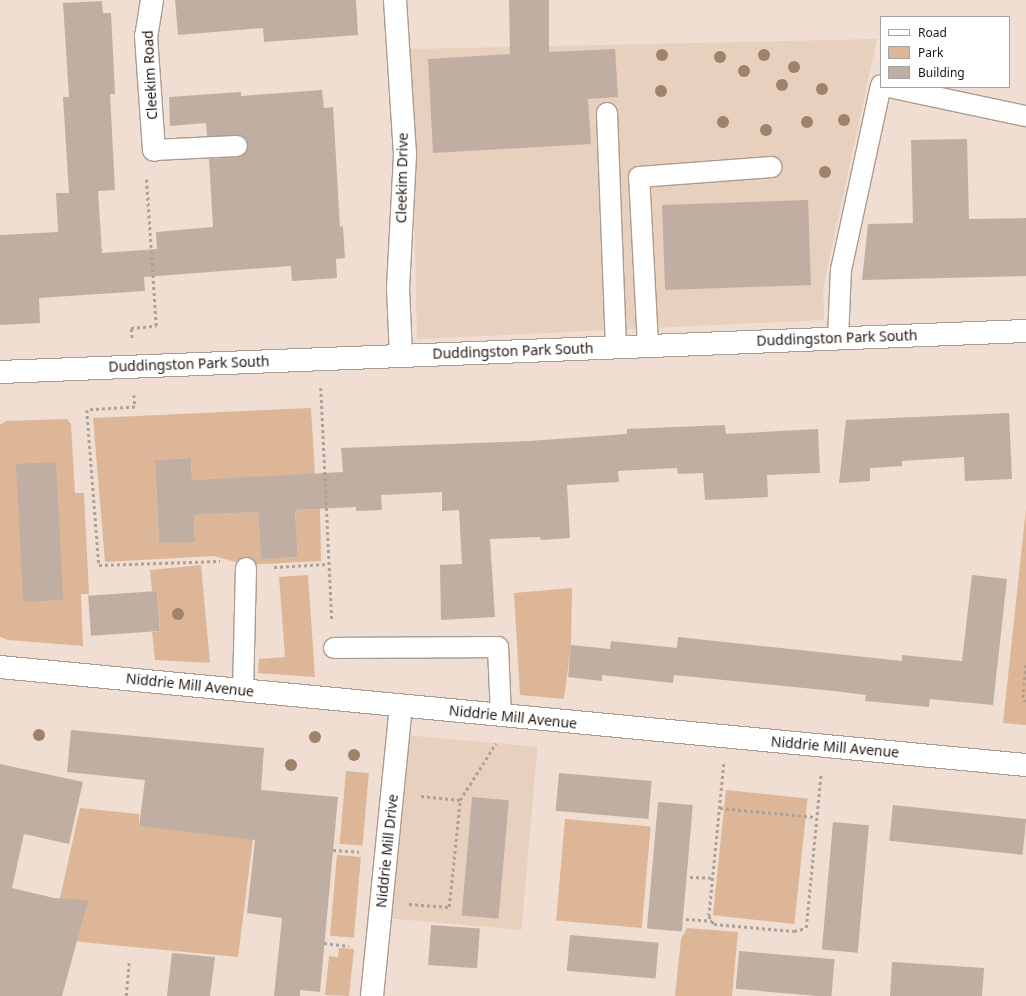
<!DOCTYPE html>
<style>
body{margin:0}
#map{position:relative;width:1026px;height:996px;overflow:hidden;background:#efded1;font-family:"Noto Sans",sans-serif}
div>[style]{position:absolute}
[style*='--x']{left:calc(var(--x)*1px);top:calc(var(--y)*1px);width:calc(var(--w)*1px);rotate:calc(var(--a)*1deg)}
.built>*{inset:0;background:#e8d0be;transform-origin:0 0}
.green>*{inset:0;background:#ddb697;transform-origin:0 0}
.building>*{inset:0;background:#bfaea1;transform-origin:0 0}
.path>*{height:2.5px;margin-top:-1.25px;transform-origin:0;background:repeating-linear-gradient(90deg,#afa197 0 3px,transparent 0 6px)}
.roads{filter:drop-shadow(1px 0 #ac9b8f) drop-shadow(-1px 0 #ac9b8f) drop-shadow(0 1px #ac9b8f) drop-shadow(0 -1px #ac9b8f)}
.lane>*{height:20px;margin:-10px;padding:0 10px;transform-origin:10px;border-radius:10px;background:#fff}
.street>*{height:22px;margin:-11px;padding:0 11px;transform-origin:11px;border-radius:11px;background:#fff}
.primary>*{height:22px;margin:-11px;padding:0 11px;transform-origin:11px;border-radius:11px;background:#fff}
.trees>*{width:12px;height:12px;margin:-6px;border-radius:50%;background:#9e8269}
span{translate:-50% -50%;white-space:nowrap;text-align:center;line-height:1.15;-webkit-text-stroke:3px #fff;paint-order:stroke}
.street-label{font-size:14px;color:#1d1713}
.legend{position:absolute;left:880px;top:16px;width:130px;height:72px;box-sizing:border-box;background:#fff;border:1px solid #a5a2a1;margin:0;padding:5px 7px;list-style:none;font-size:12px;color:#1d1713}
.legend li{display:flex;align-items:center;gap:8px;height:20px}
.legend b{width:20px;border:1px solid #a5a2a1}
</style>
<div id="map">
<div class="built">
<div style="clip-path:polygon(877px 39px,823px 288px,824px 320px,417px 339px,411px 49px)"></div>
<div style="left:403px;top:735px;width:135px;height:184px;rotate:5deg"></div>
</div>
<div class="green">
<div style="clip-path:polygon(311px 408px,315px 474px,192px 480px,191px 458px,155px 460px,159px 543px,195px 541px,194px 515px,258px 512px,261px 559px,298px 557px,295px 510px,320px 509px,321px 561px,246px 565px,214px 556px,105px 562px,93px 418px)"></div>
<div style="clip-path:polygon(67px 419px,71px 424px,75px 493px,84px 493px,89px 594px,81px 594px,83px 646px,8px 640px,0 637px,0 425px,6px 421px)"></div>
<div style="clip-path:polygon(1026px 509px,1026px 725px,1003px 723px)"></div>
<div style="clip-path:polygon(201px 565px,210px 663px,155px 660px,152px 632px,160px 631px,157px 591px,152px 591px,150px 570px)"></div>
<div style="clip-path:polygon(308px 575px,315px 677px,258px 673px,259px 659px,285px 657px,279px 577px)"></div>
<div style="clip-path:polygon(572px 588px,571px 645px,564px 699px,520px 695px,514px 593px)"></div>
<div style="left:346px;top:771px;width:23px;height:73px;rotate:5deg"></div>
<div style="left:726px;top:790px;width:82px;height:126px;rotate:6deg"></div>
<div style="clip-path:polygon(80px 808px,139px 814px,139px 826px,253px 839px,238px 957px,81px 942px,52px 934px)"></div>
<div style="left:565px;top:819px;width:86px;height:102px;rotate:5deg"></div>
<div style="left:337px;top:855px;width:24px;height:81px;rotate:5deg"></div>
<div style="clip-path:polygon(687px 928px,738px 932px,732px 996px,675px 996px,681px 939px)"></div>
<div style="clip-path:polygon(339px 948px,354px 949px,349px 996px,325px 995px,329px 956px,338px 957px)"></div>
</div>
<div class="building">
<div style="clip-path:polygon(175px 0,356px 0,358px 35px,264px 42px,263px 28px,178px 35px)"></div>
<div style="clip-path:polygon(509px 0,549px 0,549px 52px,615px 49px,618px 97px,588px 99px,591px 144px,433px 153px,428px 59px,510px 54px)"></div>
<div style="clip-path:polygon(102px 1px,103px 13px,111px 13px,115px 94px,110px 94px,115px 190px,98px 191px,102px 253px,157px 249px,156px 232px,213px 227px,209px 159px,238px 157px,247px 151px,247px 140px,242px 136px,207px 136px,206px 123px,170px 126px,169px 97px,241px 92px,241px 96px,322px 90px,324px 108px,333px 107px,340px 227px,343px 226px,344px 243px,345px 258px,336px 259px,337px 278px,292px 281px,291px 266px,144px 277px,145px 291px,39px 298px,40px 323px,0 325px,0 235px,58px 232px,56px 193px,69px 193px,63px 97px,69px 97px,63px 3px)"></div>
<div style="clip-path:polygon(967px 139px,969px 219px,1026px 218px,1026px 276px,862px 280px,868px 224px,913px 223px,911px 140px)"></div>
<div style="left:808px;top:200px;width:85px;height:146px;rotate:88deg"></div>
<div style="clip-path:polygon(1009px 413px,1012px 479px,965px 481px,964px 457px,902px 461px,902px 466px,870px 468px,870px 481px,839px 483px,846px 420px)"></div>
<div style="clip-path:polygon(725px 425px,726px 434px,818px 429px,820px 473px,767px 475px,768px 497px,705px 500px,703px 473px,678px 474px,677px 468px,618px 471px,619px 482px,567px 485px,570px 538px,541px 540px,540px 537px,490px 539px,495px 617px,441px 620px,440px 565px,462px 564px,459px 510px,442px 511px,442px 492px,381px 495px,382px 510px,356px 511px,356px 507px,295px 510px,298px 557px,261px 559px,258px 512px,194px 515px,195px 542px,159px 543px,155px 460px,191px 458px,192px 480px,343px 472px,341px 448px,529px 441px,627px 434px,627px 429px)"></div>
<div style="left:56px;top:462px;width:138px;height:40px;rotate:87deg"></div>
<div style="clip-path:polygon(972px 575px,1007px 579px,993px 705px,930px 699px,929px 707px,865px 701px,866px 695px,834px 691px,674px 675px,673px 683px,602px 675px,602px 681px,568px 677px,571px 645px,610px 649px,611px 641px,677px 648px,678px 637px,902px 661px,902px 655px,962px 661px)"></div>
<div style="left:157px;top:591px;width:40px;height:69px;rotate:86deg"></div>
<div style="clip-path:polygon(71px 730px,264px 748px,261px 790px,338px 797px,320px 992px,300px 990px,300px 996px,274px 996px,282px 918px,247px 913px,255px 840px,139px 826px,145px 780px,67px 772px)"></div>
<div style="clip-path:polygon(0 764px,83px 782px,69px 844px,24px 834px,12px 888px,54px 898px,88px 900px,62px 996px,0 996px)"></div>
<div style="left:559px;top:773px;width:93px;height:38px;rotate:5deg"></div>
<div style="left:472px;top:797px;width:37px;height:119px;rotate:5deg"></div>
<div style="left:658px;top:802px;width:35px;height:127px;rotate:5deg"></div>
<div style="left:893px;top:805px;width:134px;height:36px;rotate:6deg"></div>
<div style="left:833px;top:822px;width:36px;height:128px;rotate:5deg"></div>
<div style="left:431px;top:925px;width:49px;height:40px;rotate:4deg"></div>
<div style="left:570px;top:935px;width:89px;height:36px;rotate:5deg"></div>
<div style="left:739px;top:951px;width:96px;height:38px;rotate:5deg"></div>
<div style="clip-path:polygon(172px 953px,215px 957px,210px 996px,167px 996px)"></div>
<div style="clip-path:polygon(892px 962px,984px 968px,982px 996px,890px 996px)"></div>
</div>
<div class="path">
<div style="--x:132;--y:338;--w:10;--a:-96"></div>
<div style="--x:131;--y:328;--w:25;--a:-5"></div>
<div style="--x:156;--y:326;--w:149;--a:-93.8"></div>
<div style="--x:321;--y:388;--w:233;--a:87.3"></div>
<div style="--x:134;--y:395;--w:12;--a:85"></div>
<div style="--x:135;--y:407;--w:48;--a:176.4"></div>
<div style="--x:87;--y:410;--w:155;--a:85.6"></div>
<div style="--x:99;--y:565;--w:121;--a:-1.9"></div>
<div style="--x:274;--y:567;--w:54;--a:-3.2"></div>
<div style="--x:1026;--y:665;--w:36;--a:95"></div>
<div style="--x:1023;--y:701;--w:3;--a:0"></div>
<div style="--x:724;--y:764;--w:153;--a:95.6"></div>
<div style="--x:709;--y:916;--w:9;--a:58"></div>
<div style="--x:714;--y:924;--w:80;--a:5"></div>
<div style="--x:794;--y:931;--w:12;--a:-14"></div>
<div style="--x:806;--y:928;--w:156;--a:-84.5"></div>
<div style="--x:421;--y:796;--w:39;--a:6"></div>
<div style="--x:460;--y:800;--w:67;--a:-57.7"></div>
<div style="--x:720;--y:808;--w:96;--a:5.4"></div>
<div style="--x:333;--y:850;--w:26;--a:4"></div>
<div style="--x:690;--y:877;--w:23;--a:2"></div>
<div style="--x:409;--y:904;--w:40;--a:4.3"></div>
<div style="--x:449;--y:907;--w:108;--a:-84.1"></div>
<div style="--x:686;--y:919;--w:26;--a:4"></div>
<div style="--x:324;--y:943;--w:25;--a:7"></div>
<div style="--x:126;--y:996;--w:34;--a:-85"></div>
</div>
<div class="roads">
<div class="lane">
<div style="--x:889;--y:87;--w:140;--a:12"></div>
<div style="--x:607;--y:113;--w:234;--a:87.8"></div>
<div style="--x:154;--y:150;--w:83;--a:-2.8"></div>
<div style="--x:838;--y:338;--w:68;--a:-87.5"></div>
<div style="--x:841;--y:270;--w:189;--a:-77.8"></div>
<div style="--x:648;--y:346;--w:169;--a:-93"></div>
<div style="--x:639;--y:177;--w:133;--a:-4.3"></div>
<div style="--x:334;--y:648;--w:164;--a:-0.3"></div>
<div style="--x:498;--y:647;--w:68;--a:87.5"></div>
<div style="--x:243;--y:691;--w:123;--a:-88.6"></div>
</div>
<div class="street">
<div style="--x:152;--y:0;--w:36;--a:99"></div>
<div style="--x:146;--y:36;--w:114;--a:86"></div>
<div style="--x:395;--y:0;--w:155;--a:86.3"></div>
<div style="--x:405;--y:155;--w:133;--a:93"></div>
<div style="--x:398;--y:288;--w:68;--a:87.5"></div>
<div style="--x:0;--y:667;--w:1031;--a:5.46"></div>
<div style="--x:372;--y:996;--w:291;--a:-84.3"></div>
</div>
<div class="primary">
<div style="--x:0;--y:372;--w:1027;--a:-2.29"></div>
</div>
</div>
<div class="trees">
<div style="left:662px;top:55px"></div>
<div style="left:764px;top:55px"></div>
<div style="left:720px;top:57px"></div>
<div style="left:794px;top:67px"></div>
<div style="left:744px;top:71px"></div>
<div style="left:782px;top:85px"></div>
<div style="left:822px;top:89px"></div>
<div style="left:661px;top:91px"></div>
<div style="left:844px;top:120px"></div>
<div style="left:723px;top:122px"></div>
<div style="left:807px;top:122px"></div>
<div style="left:766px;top:130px"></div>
<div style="left:825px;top:172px"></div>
<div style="left:178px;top:614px"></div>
<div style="left:39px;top:735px"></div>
<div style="left:315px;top:737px"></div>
<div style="left:354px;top:755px"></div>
<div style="left:291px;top:765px"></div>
</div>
<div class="street-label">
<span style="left:150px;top:75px;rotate:-93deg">Cleekim Road</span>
<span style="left:402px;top:178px;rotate:-89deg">Cleekim Drive</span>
<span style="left:837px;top:338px;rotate:-2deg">Duddingston Park South</span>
<span style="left:513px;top:351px;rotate:-2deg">Duddingston Park South</span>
<span style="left:189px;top:364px;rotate:-2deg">Duddingston Park South</span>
<span style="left:190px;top:685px;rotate:6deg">Niddrie Mill Avenue</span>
<span style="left:513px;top:717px;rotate:6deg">Niddrie Mill Avenue</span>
<span style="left:835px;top:747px;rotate:5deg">Niddrie Mill Avenue</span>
<span style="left:387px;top:851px;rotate:-84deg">Niddrie Mill Drive</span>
</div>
<ul class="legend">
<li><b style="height:5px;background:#fff"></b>Road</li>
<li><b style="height:11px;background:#ddb697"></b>Park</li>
<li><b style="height:11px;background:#bfaea1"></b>Building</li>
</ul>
</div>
